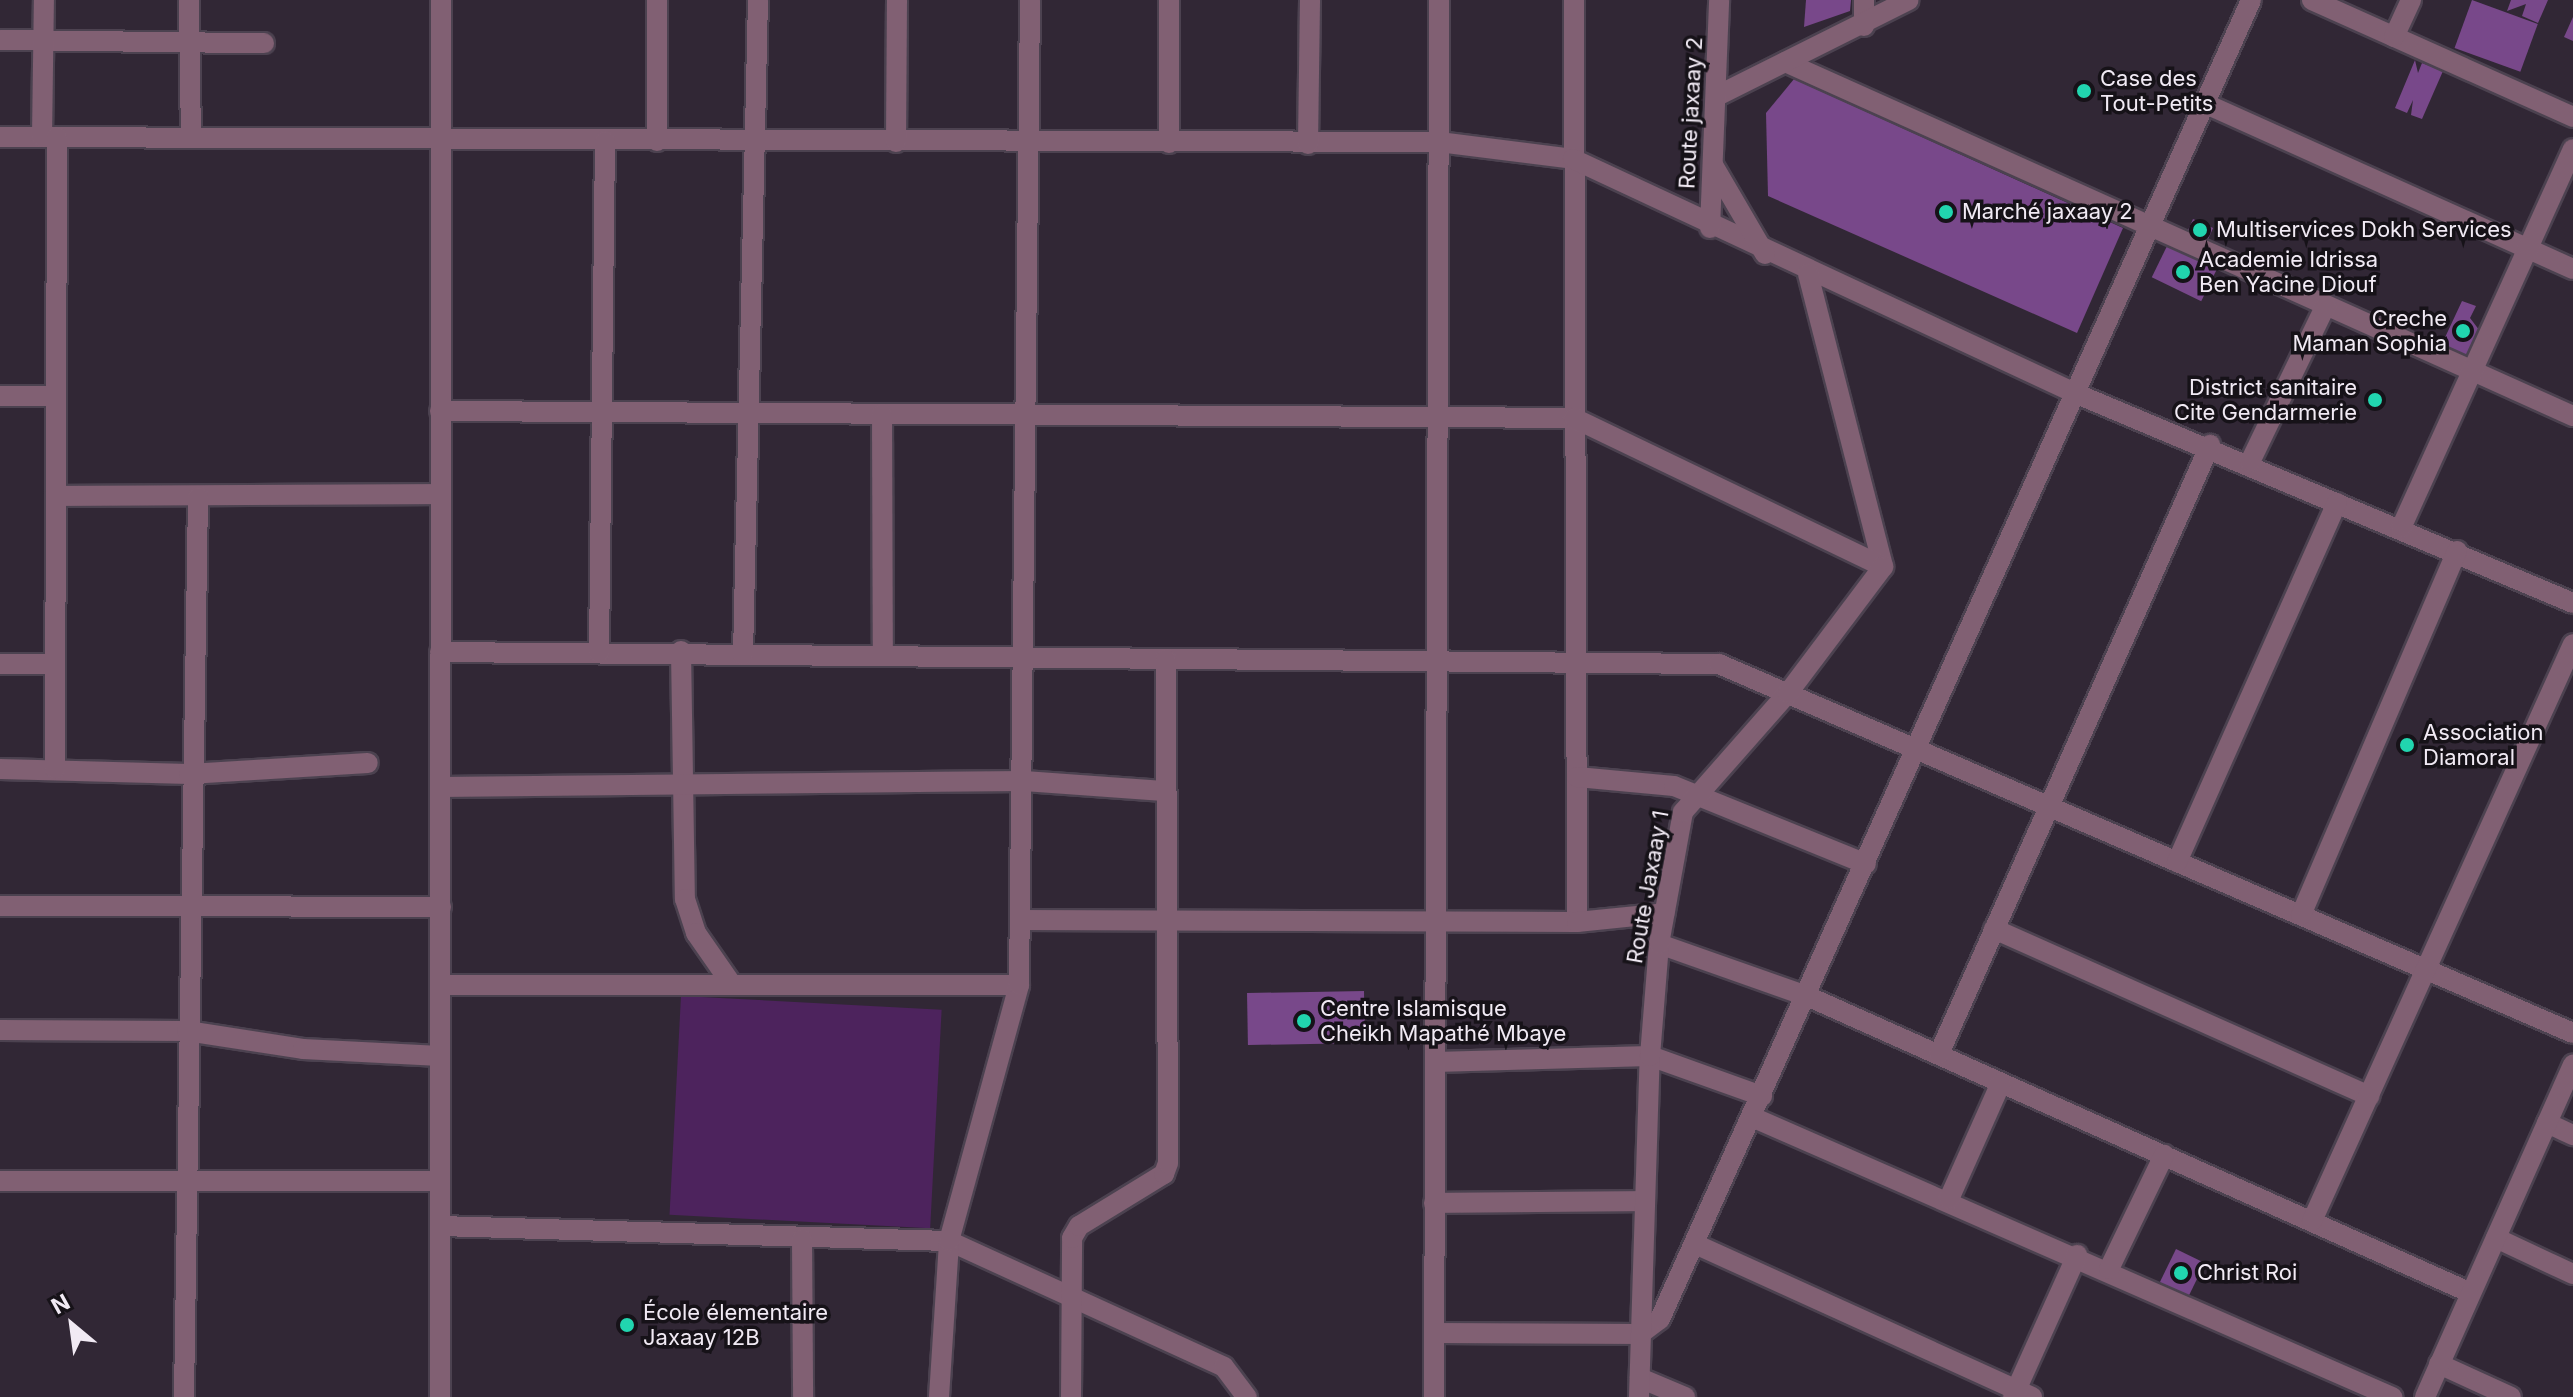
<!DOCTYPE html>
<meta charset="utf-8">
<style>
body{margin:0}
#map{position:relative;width:2573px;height:1397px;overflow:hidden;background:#312735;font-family:Inter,sans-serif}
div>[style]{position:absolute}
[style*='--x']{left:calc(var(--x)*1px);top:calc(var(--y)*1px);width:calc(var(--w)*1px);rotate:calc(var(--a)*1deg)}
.green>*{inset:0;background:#4d235d;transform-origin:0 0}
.building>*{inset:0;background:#78488a;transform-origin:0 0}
.roads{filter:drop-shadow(2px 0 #4c4250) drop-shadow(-2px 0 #4c4250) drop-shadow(0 2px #4c4250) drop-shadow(0 -2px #4c4250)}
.minor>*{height:20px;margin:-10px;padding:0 10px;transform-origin:10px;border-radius:10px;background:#816073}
.dots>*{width:22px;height:22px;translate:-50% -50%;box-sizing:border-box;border:4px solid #161218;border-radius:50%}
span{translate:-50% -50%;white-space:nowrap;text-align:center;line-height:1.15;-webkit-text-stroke:7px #161218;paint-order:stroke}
.poi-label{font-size:22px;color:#f1eaf4}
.left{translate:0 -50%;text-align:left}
.right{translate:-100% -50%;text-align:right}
.street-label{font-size:22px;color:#f1eaf4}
.north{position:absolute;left:32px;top:1285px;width:80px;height:80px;-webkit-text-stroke:6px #161218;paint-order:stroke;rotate:331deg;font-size:22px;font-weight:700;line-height:32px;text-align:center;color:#f1eaf4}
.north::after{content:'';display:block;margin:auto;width:28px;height:36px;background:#f1eaf4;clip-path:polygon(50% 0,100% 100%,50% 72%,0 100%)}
</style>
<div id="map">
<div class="green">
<div style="left:681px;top:996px;width:261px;height:219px;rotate:3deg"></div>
</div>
<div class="building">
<div style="clip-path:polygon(1806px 0,1851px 0,1850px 11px,1804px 27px)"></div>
<div style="left:2472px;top:0;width:70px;height:51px;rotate:20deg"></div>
<div style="clip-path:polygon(2511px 0,2548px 0,2538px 23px,2522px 16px,2526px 4px,2507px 11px)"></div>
<div style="clip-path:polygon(2573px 17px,2573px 41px,2564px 37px)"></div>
<div style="clip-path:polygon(2415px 60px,2418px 73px,2422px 63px,2443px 71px,2422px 119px,2411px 115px,2413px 100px,2407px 113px,2395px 108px)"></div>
<div style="clip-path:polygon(1794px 79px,2123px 228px,2077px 333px,1768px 196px,1766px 113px)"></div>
<div style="left:2193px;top:219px;width:22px;height:14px;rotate:24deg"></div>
<div style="left:2168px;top:244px;width:55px;height:37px;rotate:26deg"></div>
<div style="clip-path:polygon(2462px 301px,2476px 306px,2470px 318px,2483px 335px,2471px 358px,2441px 346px)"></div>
<div style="left:1364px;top:991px;width:52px;height:117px;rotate:89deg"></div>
<div style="left:2176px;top:1249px;width:32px;height:38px;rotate:26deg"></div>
</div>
<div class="roads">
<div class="minor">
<div style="--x:189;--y:0;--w:138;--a:89.2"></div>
<div style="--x:1574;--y:0;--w:922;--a:89.81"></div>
<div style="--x:1864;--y:0;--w:26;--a:90"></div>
<div style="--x:2312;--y:0;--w:286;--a:24.1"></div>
<div style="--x:2394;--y:37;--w:41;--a:-65.3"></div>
<div style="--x:0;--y:40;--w:264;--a:0.7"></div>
<div style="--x:1785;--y:62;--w:864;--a:24.19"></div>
<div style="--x:1719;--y:95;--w:212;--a:-26.6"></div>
<div style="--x:2206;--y:104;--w:402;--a:24.2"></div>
<div style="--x:0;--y:137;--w:1439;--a:0.2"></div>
<div style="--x:1439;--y:142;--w:135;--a:7.2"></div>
<div style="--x:1573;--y:159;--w:556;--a:25"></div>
<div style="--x:2077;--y:394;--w:538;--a:22.85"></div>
<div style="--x:42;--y:137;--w:137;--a:-89.2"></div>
<div style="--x:657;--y:141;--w:141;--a:-90"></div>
<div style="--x:896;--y:142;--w:142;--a:-89.6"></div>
<div style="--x:1169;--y:143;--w:143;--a:-90"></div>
<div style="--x:1308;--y:144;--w:144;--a:-89.2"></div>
<div style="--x:1713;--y:165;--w:103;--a:59.7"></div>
<div style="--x:1710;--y:228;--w:228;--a:-87.7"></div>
<div style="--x:1808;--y:274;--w:302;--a:75.6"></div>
<div style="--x:0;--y:396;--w:54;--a:0"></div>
<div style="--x:440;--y:411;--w:1134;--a:0.35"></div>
<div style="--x:1574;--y:418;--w:343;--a:25.7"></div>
<div style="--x:882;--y:414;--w:242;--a:89.8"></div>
<div style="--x:2250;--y:462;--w:174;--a:-64.2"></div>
<div style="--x:56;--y:496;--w:385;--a:-0.3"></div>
<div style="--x:2401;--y:528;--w:416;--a:-65.6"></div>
<div style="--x:681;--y:651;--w:248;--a:89.1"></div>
<div style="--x:685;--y:899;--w:36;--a:72"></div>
<div style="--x:696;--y:933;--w:60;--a:55.2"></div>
<div style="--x:440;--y:652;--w:1279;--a:0.54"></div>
<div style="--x:1719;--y:664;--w:930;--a:23.37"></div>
<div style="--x:599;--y:653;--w:512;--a:-89.33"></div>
<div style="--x:743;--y:655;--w:655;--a:-88.69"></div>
<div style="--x:0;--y:664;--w:52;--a:0"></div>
<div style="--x:0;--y:769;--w:189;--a:1.5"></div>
<div style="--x:189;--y:774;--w:179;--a:-3.5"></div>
<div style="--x:55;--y:769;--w:632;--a:-89.82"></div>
<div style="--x:1577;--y:777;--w:97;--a:5.3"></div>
<div style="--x:1674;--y:786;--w:207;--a:22.1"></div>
<div style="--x:440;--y:787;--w:584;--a:-0.59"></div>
<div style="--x:1024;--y:781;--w:140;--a:4.1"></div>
<div style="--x:2177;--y:862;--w:393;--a:-66"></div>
<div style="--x:0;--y:906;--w:441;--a:0.1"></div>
<div style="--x:2301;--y:915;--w:396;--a:-66.8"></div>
<div style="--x:1020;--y:920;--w:557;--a:0.21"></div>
<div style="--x:1577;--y:922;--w:88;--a:-5.8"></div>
<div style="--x:1994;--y:929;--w:411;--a:24"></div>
<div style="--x:1659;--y:944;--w:157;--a:19.4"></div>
<div style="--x:1807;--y:996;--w:727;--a:24.1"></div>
<div style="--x:441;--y:985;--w:578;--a:0"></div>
<div style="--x:0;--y:1030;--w:187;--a:0.3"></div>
<div style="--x:187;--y:1031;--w:117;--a:8.8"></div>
<div style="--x:303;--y:1049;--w:137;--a:2.9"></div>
<div style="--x:1939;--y:1054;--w:667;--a:-66.01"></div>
<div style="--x:1435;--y:1062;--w:215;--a:-1.6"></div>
<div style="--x:1650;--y:1056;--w:119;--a:19.7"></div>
<div style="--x:1752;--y:1117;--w:699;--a:23.63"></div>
<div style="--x:2547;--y:1123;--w:29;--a:25"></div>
<div style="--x:0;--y:1181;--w:440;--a:0"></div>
<div style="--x:1949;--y:1199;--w:127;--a:-65.9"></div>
<div style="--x:1434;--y:1203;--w:209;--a:-0.5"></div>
<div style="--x:2312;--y:1221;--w:633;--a:-65.66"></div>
<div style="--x:440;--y:1226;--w:509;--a:1.69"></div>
<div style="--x:949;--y:1241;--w:302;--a:24.6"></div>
<div style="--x:1224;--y:1367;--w:38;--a:53"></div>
<div style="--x:2496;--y:1238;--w:85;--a:25.1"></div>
<div style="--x:802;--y:1239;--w:158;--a:89.6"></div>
<div style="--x:1695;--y:1244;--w:370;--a:24.4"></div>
<div style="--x:2109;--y:1269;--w:127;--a:-64.2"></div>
<div style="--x:1434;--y:1333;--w:206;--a:0.3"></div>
<div style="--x:1640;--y:1334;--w:25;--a:-37"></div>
<div style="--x:1660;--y:1319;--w:1445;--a:-65.86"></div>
<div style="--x:2439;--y:1364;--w:79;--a:24.6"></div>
<div style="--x:1640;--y:1378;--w:49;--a:22.9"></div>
<div style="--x:184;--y:1397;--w:900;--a:-89.11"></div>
<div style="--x:440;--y:1397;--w:1397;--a:-89.96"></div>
<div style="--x:939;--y:1397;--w:156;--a:-86.3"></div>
<div style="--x:949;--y:1241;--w:265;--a:-74.7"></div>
<div style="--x:1019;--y:985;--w:985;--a:-89.36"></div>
<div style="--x:1071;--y:1397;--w:159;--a:-89.6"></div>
<div style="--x:1072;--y:1238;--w:14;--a:-60"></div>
<div style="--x:1079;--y:1226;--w:100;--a:-31.5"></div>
<div style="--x:1164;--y:1174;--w:12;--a:-70"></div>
<div style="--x:1168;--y:1163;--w:504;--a:-90.23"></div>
<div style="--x:1434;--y:1397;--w:1397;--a:-89.79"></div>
<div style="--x:1639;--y:1397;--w:341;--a:-88.2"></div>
<div style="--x:1650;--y:1056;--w:112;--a:-85.4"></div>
<div style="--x:1659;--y:944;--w:134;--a:-79.7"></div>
<div style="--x:1683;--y:812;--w:159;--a:-48.6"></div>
<div style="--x:1788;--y:693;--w:158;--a:-53"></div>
<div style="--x:2013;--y:1397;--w:156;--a:-65.7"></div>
<div style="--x:2425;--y:1397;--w:364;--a:-66"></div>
</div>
</div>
<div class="dots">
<div style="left:2084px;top:91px;background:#21d5af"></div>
<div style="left:1946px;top:212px;background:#21d5af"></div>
<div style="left:2200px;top:230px;background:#21d5af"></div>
<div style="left:2183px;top:272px;background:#21d5af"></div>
<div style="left:2463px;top:331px;background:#21d5af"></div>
<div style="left:2375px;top:400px;background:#21d5af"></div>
<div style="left:2407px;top:745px;background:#21d5af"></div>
<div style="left:1304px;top:1021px;background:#21d5af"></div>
<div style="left:2181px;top:1273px;background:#21d5af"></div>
<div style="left:627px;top:1325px;background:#21d5af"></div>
</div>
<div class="poi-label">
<span class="left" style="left:2100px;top:91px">Case des<br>Tout-Petits</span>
<span class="left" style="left:1962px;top:212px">Marché jaxaay 2</span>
<span class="left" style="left:2216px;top:230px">Multiservices Dokh Services</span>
<span class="left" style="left:2199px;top:272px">Academie Idrissa<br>Ben Yacine Diouf</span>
<span class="right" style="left:2447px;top:331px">Creche<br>Maman Sophia</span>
<span class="right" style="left:2357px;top:400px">District sanitaire<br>Cite Gendarmerie</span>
<span class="left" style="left:2423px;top:745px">Association<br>Diamoral</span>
<span class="left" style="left:1320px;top:1021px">Centre Islamisque<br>Cheikh Mapathé Mbaye</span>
<span class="left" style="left:2197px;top:1273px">Christ Roi</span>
<span class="left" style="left:643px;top:1325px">École élementaire<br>Jaxaay 12B</span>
</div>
<div class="street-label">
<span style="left:1691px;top:113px;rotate:-87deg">Route jaxaay 2</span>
<span style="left:1648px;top:887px;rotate:-80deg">Route Jaxaay 1</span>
</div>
<div class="north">N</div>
</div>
